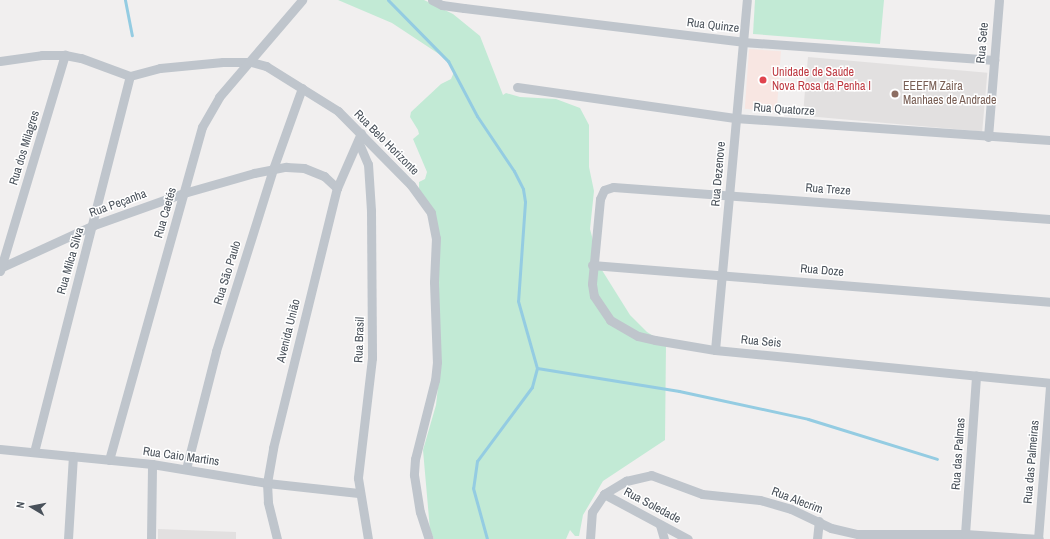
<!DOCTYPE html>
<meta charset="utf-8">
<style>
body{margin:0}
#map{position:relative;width:1050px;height:539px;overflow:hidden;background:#f1efef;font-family:"Archivo Narrow",sans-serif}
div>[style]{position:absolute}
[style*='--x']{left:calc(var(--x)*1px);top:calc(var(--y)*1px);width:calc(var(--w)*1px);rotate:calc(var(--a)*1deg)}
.education>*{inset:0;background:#e2e0e0;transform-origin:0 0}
.medical>*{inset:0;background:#f8e6e2;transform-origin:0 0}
.green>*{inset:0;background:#c2ead5}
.stream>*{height:3px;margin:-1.5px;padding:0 1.5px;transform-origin:1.5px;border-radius:1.5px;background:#94cce2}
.street>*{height:9px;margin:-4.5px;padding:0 4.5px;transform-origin:4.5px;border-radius:4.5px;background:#bfc5cc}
.dots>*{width:11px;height:11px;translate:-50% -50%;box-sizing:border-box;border:2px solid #fff;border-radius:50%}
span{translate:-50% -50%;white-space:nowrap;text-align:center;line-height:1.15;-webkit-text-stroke:3px #fff;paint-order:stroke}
.street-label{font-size:12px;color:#49515a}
.health-label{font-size:12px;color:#be3a42}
.left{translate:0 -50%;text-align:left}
.education-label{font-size:12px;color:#785e54}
.north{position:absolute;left:12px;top:487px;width:40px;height:40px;-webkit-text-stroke:3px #fff;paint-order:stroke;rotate:280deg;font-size:11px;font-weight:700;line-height:16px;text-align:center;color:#49515a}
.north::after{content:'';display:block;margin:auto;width:14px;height:18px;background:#49515a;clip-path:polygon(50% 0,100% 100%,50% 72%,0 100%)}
</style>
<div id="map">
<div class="education">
<div style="left:808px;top:57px;width:180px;height:59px;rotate:5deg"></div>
<div style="clip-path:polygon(158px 529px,236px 532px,236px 539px,158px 539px)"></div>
</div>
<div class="medical">
<div style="left:749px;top:49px;width:32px;height:60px;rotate:4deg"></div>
</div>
<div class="green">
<div style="clip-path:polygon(338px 0,424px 0,453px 14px,480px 36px,503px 95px,506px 93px,520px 97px,556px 99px,580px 108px,589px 125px,589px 167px,594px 191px,590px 229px,600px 267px,630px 315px,647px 332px,666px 344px,665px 440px,603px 481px,583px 515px,579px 536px,575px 536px,570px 530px,566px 539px,434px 539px,430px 530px,423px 450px,436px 405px,440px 370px,438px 275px,440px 237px,419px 189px,419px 182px,425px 179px,427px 172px,413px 139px,419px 134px,418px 130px,410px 117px,411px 112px,441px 84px,451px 79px,454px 72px,445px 58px,392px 23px)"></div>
<div style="clip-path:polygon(755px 0,884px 0,880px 44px,753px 34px)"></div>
</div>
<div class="stream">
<div style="--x:125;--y:0;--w:36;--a:79"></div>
<div style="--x:388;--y:0;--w:86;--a:45.5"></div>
<div style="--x:448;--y:61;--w:62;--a:62.2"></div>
<div style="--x:477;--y:116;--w:66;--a:56.1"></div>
<div style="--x:514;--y:171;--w:20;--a:63"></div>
<div style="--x:523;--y:189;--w:13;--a:81"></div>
<div style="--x:525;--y:202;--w:99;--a:94"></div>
<div style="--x:518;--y:301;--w:70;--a:74.2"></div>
<div style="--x:537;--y:368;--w:20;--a:105"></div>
<div style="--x:532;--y:387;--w:92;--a:126.6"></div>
<div style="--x:477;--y:461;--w:27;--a:98"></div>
<div style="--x:473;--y:488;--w:53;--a:74.6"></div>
<div style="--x:537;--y:368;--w:144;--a:9.2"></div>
<div style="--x:679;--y:391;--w:132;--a:12.2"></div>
<div style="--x:808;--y:419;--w:135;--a:17.2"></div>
</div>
<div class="street">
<div style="--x:432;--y:0;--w:11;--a:27"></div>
<div style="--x:442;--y:5;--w:22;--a:8"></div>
<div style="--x:464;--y:8;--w:281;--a:6.9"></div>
<div style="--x:743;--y:42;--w:252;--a:4.1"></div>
<div style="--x:0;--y:61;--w:42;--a:-8.1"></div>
<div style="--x:42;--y:55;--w:23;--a:0"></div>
<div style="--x:65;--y:55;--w:16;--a:11"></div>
<div style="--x:81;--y:58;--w:52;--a:20.2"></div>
<div style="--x:130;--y:76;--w:31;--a:-15"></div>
<div style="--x:160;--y:68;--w:63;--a:-5.4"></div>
<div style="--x:223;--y:62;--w:28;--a:0"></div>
<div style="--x:251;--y:62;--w:16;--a:15"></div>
<div style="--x:266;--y:66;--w:85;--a:32"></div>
<div style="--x:338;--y:111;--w:104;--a:45.4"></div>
<div style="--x:411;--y:185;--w:34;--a:54"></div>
<div style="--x:431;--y:213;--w:25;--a:79"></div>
<div style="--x:436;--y:238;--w:44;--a:92.6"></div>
<div style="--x:434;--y:282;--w:80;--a:87.9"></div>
<div style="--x:437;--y:362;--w:18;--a:96"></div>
<div style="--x:435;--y:380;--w:81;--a:104.2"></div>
<div style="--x:415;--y:459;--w:16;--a:94"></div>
<div style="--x:414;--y:475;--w:37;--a:81"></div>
<div style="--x:420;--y:512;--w:28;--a:72"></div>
<div style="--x:517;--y:87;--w:220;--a:8.1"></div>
<div style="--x:735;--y:118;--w:316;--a:4"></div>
<div style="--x:988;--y:137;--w:137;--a:-85.4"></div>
<div style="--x:358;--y:141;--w:25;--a:67"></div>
<div style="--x:368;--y:164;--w:47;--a:86.3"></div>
<div style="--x:371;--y:211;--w:147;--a:89.6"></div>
<div style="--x:372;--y:358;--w:121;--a:96.7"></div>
<div style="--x:358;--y:478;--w:62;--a:80.7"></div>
<div style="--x:1050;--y:219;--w:438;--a:-175.8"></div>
<div style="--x:613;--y:187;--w:9;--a:162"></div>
<div style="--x:604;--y:190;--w:10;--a:114"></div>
<div style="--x:600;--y:199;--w:85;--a:95.4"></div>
<div style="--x:592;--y:284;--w:12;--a:81"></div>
<div style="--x:594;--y:296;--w:29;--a:56"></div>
<div style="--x:610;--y:320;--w:32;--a:30"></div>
<div style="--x:638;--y:336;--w:17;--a:13"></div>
<div style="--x:655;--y:340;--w:61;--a:9.5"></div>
<div style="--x:715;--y:350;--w:337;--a:5.6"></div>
<div style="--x:592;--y:265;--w:459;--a:4.6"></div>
<div style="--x:0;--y:268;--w:103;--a:-24.6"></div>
<div style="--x:94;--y:225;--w:96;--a:-19.6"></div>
<div style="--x:184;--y:193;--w:73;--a:-15.9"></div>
<div style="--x:254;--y:173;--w:33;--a:-11"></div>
<div style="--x:286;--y:167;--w:18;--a:3"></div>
<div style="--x:304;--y:168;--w:22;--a:22"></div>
<div style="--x:324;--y:176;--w:18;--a:43"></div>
<div style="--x:0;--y:271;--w:226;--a:-73.3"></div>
<div style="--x:715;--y:350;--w:351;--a:-84.8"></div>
<div style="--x:0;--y:449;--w:153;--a:5.6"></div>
<div style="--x:152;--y:464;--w:117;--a:9.4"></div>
<div style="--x:267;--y:483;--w:92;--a:6.3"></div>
<div style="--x:34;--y:452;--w:388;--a:-75.7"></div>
<div style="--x:109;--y:460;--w:346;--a:-74.4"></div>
<div style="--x:202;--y:127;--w:34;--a:-60"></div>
<div style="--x:219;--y:97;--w:128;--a:-49.4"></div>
<div style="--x:186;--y:469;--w:122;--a:-75.7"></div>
<div style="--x:216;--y:351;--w:191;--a:-72.6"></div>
<div style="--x:273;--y:169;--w:86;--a:-70.3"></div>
<div style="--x:604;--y:494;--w:95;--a:28.2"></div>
<div style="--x:660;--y:525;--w:15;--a:74"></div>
<div style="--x:965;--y:534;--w:159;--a:-86"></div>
<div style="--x:68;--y:539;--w:83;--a:-86.6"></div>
<div style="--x:151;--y:539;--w:75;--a:-89.2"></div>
<div style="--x:277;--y:539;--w:38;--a:-104"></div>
<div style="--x:268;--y:502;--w:19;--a:-93"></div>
<div style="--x:267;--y:483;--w:36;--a:-80"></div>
<div style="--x:273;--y:448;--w:268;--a:-76.2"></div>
<div style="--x:337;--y:188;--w:60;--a:-66.4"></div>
<div style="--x:590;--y:539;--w:27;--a:-86"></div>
<div style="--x:592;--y:512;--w:22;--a:-56"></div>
<div style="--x:604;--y:494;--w:26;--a:-31"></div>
<div style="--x:626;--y:481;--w:26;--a:-13"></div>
<div style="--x:651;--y:475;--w:54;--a:20.4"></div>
<div style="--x:702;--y:494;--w:58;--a:5.9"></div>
<div style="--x:760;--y:500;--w:32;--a:16"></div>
<div style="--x:791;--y:509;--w:44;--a:25.4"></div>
<div style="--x:831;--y:528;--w:28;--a:13"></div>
<div style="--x:858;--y:534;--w:107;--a:0"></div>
<div style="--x:965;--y:534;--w:74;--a:3.9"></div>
<div style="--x:817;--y:539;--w:18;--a:-84"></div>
<div style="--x:1038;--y:539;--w:152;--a:-85.5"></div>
</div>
<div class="dots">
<div style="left:763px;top:80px;background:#e0444e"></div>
<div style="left:895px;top:94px;background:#8d6e63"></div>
</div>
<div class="street-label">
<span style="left:713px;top:26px;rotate:7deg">Rua Quinze</span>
<span style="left:983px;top:43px;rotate:-85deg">Rua Sete</span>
<span style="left:784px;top:110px;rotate:4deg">Rua Quatorze</span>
<span style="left:386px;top:143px;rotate:45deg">Rua Belo Horizonte</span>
<span style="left:25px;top:148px;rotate:-73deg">Rua dos Milagres</span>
<span style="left:719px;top:174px;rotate:-85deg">Rua Dezenove</span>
<span style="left:828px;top:190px;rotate:4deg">Rua Treze</span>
<span style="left:118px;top:204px;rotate:-20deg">Rua Peçanha</span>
<span style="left:166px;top:213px;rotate:-74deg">Rua Caetés</span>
<span style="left:71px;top:261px;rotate:-74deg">Rua Milca Silva</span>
<span style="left:822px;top:271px;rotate:5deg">Rua Doze</span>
<span style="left:228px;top:273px;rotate:-73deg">Rua São Paulo</span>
<span style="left:289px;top:331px;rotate:-76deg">Avenida União</span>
<span style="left:360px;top:340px;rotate:-88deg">Rua Brasil</span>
<span style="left:761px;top:342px;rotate:5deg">Rua Seis</span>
<span style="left:959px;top:454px;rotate:-86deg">Rua das Palmas</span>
<span style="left:181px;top:457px;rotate:8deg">Rua Caio Martins</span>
<span style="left:1032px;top:462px;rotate:-85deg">Rua das Palmeiras</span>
<span style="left:797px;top:501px;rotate:21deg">Rua Alecrim</span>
<span style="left:652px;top:506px;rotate:28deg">Rua Soledade</span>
</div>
<div class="health-label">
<span class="left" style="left:772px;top:80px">Unidade de Saúde<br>Nova Rosa da Penha I</span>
</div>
<div class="education-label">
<span class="left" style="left:903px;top:94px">EEEFM Zaira<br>Manhaes de Andrade</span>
</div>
<div class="north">N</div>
</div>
